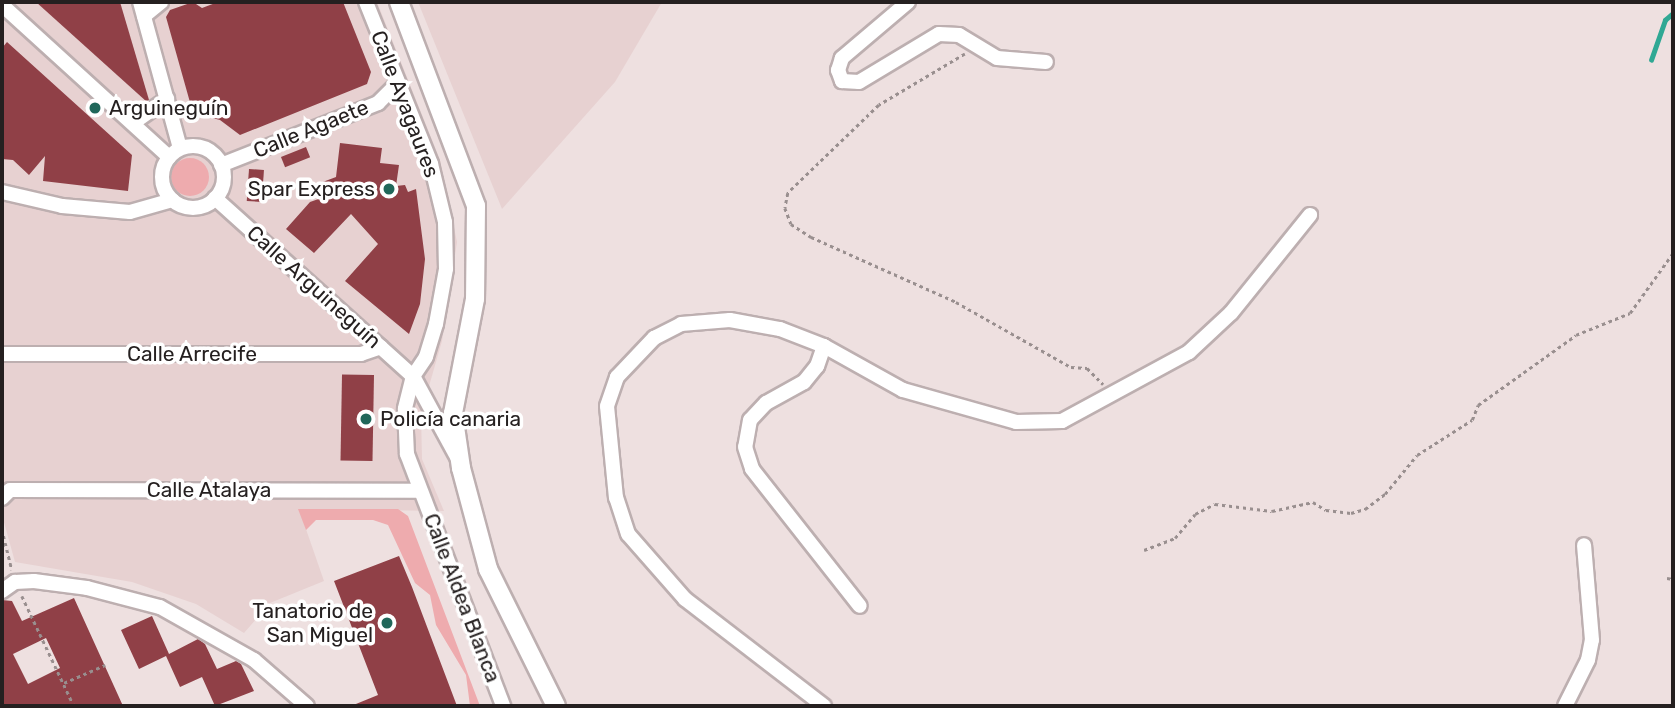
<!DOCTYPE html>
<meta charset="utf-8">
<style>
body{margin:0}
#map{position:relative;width:1675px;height:708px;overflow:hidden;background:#eee0e0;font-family:Rubik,sans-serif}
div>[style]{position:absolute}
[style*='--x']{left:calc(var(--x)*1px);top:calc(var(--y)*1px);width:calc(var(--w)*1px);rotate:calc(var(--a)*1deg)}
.built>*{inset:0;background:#e7d1d1}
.green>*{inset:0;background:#eeabae}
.round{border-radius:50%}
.stream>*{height:4.5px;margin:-2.25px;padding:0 2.25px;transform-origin:2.25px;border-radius:2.25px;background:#30a894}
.building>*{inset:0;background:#904047;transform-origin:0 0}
.path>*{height:2.5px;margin-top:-1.25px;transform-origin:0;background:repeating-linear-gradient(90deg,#998f8f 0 3.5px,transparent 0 7px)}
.roads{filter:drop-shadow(2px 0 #bdafb0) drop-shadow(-2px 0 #bdafb0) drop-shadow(0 2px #bdafb0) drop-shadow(0 -2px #bdafb0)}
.minor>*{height:14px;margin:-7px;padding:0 7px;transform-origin:7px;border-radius:7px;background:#fff}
.minor>.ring{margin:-7px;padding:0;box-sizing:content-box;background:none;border:14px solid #fff;border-radius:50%}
.major>*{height:18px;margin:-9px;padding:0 9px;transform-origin:9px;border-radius:9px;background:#fff}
.dots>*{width:19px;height:19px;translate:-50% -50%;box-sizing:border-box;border:4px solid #fff;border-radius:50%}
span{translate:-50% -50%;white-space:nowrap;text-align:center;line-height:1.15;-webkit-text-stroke:7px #fff;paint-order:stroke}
.street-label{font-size:21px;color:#252020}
.poi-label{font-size:21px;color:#252020}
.left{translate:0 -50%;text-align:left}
.right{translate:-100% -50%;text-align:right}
.frame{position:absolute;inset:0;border:4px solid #252020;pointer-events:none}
</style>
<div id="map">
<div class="built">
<div style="clip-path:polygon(2px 2px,377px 2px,440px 160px,457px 242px,442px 341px,421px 414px,422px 459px,444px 511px,299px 509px,324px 581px,270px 603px,244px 633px,196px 604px,132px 582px,15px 562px,2px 515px)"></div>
<div style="clip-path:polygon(418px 2px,662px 2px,615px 82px,502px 209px)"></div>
</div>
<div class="green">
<div class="round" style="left:171px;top:158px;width:38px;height:38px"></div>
<div style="clip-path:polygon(298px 509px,398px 509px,408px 516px,480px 706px,470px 706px,466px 675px,436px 625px,430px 595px,415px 583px,388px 525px,373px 520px,316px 520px,306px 530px)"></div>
</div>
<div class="stream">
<div style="--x:1651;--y:60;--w:42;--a:-70.7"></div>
<div style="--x:1665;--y:20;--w:11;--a:-41"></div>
</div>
<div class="building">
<div style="clip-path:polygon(36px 2px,120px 2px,149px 100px,147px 102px)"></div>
<div style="clip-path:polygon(193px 2px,202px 8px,218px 2px,343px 2px,371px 72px,367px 84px,240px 135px,220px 120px,193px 113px,166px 17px,170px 10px)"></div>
<div style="clip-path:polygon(7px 42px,132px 155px,128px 191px,43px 181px,45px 156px,29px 175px,13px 160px,2px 159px,2px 48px)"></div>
<div style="clip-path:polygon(340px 143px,382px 148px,380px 163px,399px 165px,396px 186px,405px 185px,408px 192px,416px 189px,425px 259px,420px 304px,409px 334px,345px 281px,378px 244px,351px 214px,314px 253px,286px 229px,310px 202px,327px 196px,320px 183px,336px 177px)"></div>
<div style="left:306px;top:147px;width:11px;height:27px;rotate:68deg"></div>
<div style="left:249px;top:169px;width:15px;height:32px;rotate:4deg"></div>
<div style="left:374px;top:375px;width:86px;height:32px;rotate:91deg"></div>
<div style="clip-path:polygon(399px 556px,412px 587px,457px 706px,351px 706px,378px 695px,334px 581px)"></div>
<div style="clip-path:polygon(evenodd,74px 598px,123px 706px,2px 706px,2px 600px,12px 601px,22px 621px,74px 598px,46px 638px,60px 668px,28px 684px,13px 654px,46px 638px)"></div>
<div style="clip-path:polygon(152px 616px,169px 654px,198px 639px,205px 644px,217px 669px,236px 661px,241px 664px,254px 691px,215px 706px,202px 677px,180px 687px,166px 656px,139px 669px,121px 630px)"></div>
</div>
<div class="path">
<div style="--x:965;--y:54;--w:100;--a:149.3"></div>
<div style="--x:879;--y:105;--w:127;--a:136"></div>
<div style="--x:788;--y:193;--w:15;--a:101"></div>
<div style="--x:785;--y:208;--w:17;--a:69"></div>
<div style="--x:791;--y:224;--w:24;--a:33"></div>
<div style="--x:811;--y:237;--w:159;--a:24.1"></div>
<div style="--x:956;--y:302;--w:132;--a:29.5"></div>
<div style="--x:1071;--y:367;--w:16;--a:4"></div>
<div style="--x:1087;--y:368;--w:23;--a:45"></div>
<div style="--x:2;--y:529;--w:42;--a:76.3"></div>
<div style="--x:1144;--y:550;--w:33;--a:-21"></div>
<div style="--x:1175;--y:538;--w:31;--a:-50"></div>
<div style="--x:1195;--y:514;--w:22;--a:-27"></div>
<div style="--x:1215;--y:504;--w:57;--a:7"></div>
<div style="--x:1272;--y:511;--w:42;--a:-12.4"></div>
<div style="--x:1313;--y:502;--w:15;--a:32"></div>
<div style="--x:1326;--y:510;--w:25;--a:7"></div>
<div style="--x:1351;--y:513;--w:15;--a:-16"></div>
<div style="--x:1365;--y:509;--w:25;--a:-37"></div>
<div style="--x:1385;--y:494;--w:50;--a:-50.6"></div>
<div style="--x:1417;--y:455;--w:65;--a:-32.5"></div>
<div style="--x:1472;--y:420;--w:16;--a:-68"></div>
<div style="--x:1478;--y:405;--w:120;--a:-35.5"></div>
<div style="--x:1576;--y:335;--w:58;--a:-22.2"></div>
<div style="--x:1630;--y:313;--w:74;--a:-54.4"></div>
<div style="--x:1667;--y:578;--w:6;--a:9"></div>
<div style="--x:22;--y:596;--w:122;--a:64.7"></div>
<div style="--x:64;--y:683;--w:45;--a:-23.7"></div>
</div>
<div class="roads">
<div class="minor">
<div style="--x:140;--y:2;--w:151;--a:74.7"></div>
<div style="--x:366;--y:2;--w:175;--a:68.1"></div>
<div style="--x:431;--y:164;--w:60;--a:76.4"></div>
<div style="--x:445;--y:222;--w:47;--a:88.8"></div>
<div style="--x:446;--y:269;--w:56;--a:100.3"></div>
<div style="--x:436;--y:324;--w:34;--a:107"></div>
<div style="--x:426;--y:357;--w:23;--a:124"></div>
<div style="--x:413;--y:376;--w:34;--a:104"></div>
<div style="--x:405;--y:409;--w:45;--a:87.5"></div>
<div style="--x:407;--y:454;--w:270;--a:69.1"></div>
<div style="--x:908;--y:2;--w:87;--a:139.7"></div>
<div style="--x:842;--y:58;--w:13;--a:108"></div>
<div style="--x:838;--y:70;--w:12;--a:70"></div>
<div style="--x:842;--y:81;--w:17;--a:3"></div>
<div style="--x:859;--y:82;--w:93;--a:-31"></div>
<div style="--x:939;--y:34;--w:20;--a:3"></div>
<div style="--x:959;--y:35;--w:44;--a:31.2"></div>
<div style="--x:997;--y:58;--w:49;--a:4.7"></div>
<div style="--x:2;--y:5;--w:226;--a:42.3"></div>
<div style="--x:144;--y:16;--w:22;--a:-39"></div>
<div style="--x:133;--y:123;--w:42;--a:-35.2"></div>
<div class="ring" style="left:162px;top:146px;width:48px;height:48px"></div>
<div style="--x:221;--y:165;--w:169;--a:-21.5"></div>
<div style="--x:378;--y:103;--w:27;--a:-45"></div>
<div style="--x:2;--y:192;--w:62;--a:13.1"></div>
<div style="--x:62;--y:206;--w:68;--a:5"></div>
<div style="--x:130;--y:212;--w:44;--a:-15.9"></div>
<div style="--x:215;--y:198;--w:266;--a:42"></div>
<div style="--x:413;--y:376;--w:92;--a:61.5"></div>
<div style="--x:824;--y:346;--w:21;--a:109"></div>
<div style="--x:817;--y:366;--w:21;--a:129"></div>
<div style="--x:804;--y:382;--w:43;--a:151.1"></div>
<div style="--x:766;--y:403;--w:23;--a:133"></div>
<div style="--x:750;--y:420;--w:27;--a:100"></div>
<div style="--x:745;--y:447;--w:23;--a:72"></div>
<div style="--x:752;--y:469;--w:174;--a:51.8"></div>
<div style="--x:2;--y:354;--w:359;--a:0"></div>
<div style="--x:361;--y:354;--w:21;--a:-19"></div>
<div style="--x:2;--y:498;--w:11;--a:-45"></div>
<div style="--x:10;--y:490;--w:410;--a:0.1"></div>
<div style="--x:2;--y:591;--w:16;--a:-35"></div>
<div style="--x:15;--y:582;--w:19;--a:-3"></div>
<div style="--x:34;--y:581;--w:53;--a:7.5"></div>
<div style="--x:87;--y:588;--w:75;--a:14.6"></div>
<div style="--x:160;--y:607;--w:108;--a:29.4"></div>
<div style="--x:254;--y:660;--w:70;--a:41"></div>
<div style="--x:824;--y:706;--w:175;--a:-142.4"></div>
<div style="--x:685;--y:599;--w:86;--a:-131.2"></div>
<div style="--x:628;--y:534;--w:38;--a:-108"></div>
<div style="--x:616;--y:498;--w:92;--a:-95.6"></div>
<div style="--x:607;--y:406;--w:31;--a:-71"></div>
<div style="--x:617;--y:377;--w:54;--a:-46.5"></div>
<div style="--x:654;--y:338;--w:30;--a:-27"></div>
<div style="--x:681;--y:324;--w:49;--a:-4.7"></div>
<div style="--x:730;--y:320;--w:51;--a:10.2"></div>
<div style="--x:780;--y:329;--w:47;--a:21.1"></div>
<div style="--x:824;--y:346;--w:90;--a:29.1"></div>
<div style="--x:903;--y:390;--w:117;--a:15.8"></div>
<div style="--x:1016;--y:422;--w:46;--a:-1.2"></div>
<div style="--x:1062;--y:421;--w:145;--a:-28.5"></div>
<div style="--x:1189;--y:352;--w:57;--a:-42.9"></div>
<div style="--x:1231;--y:313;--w:126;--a:-51.1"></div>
<div style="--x:1565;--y:706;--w:51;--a:-63.4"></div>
<div style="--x:1588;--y:660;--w:20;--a:-79"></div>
<div style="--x:1592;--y:640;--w:95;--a:-94.8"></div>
</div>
<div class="major">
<div style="--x:399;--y:2;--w:218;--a:69.3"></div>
<div style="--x:476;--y:206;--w:93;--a:90.6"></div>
<div style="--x:475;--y:299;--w:116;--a:100.9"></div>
<div style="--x:453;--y:413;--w:56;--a:81.7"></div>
<div style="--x:461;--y:468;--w:105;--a:75"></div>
<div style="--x:488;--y:569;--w:153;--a:63.6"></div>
</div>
</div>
<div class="dots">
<div style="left:95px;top:108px;background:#20675a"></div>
<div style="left:389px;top:189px;background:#20675a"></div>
<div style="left:366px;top:419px;background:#20675a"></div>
<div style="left:387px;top:623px;background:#20675a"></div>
</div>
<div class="street-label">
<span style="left:405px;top:104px;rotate:69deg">Calle Ayagaures</span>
<span style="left:311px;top:129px;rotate:-22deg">Calle Agaete</span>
<span style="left:314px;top:287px;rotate:42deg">Calle Arguineguín</span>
<span style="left:192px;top:354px">Calle Arrecife</span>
<span style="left:209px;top:490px">Calle Atalaya</span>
<span style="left:462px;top:598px;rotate:69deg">Calle Aldea Blanca</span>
</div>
<div class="poi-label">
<span class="left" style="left:109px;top:108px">Arguineguín</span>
<span class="right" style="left:375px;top:189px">Spar Express</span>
<span class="left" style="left:380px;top:419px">Policía canaria</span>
<span class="right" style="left:373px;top:623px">Tanatorio de<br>San Miguel</span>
</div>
<div class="frame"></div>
</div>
